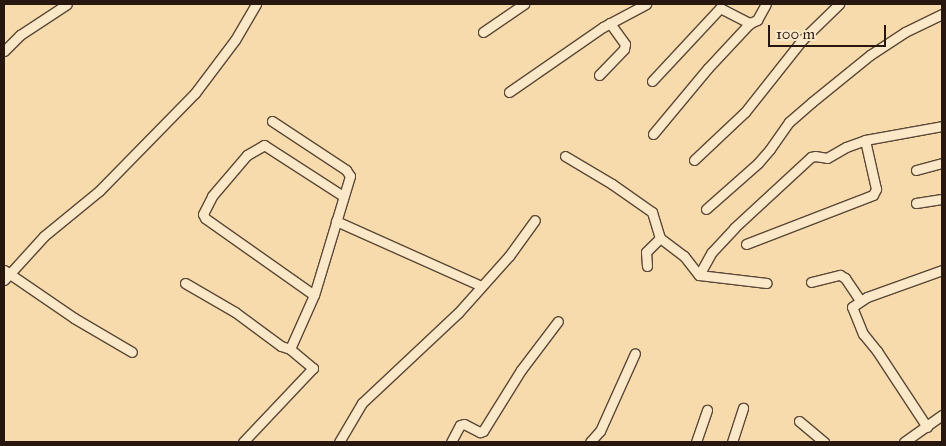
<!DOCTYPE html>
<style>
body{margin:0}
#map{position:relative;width:946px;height:446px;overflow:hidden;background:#f8dbac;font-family:"IM FELL Great Primer",serif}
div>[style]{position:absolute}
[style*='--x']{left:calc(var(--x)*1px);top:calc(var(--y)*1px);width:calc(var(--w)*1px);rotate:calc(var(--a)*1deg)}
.roads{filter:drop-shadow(1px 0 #5b4836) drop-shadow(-1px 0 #5b4836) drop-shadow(0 1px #5b4836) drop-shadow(0 -1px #5b4836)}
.minor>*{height:9px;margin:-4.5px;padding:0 4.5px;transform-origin:4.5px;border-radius:4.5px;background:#fae8c9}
span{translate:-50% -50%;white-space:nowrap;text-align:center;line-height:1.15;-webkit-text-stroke:5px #fae8c9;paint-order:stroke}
.frame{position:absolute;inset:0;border:5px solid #27170e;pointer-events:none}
.scale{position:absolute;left:768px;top:25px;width:118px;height:22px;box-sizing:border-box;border:2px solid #27170e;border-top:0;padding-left:6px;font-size:15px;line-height:18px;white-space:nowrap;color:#27170e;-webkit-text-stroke:4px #fae8c9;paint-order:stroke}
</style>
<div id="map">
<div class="roads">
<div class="minor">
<div style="--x:483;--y:32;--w:50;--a:-34.3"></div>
<div style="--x:4;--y:51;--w:23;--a:-45"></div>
<div style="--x:20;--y:35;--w:56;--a:-33.4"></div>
<div style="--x:599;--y:75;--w:36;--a:-46"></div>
<div style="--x:624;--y:49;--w:5;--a:-79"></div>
<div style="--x:625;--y:44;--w:26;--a:-126"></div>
<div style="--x:652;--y:81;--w:100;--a:-47"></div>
<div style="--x:720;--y:8;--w:34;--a:27"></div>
<div style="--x:509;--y:92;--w:114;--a:-34.7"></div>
<div style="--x:603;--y:27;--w:49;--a:-28.1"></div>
<div style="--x:272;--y:121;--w:89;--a:33.5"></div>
<div style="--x:346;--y:170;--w:7;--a:56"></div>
<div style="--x:350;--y:176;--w:124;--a:106.8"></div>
<div style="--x:314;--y:295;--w:59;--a:114"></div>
<div style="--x:653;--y:134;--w:86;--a:-50.2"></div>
<div style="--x:708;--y:68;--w:62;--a:-47"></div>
<div style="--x:750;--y:23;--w:8;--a:-23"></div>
<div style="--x:757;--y:20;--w:18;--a:-61"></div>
<div style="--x:565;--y:156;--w:55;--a:30.8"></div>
<div style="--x:612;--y:184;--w:49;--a:35"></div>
<div style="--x:652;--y:212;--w:27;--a:73"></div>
<div style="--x:660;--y:238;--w:30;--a:37"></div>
<div style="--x:684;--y:256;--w:24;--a:52"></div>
<div style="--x:699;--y:275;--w:68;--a:6.7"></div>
<div style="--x:694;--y:160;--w:70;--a:-43.3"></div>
<div style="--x:745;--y:112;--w:92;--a:-51.6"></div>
<div style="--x:802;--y:40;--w:52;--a:-44.2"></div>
<div style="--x:916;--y:170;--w:27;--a:-15"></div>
<div style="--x:916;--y:203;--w:26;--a:-9"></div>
<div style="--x:706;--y:209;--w:69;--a:-41.5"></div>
<div style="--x:758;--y:163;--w:18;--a:-49"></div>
<div style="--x:770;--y:149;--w:33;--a:-55"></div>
<div style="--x:789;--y:122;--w:30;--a:-41"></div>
<div style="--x:812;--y:102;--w:75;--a:-39"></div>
<div style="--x:870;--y:55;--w:42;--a:-33.3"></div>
<div style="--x:905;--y:32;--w:41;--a:-25.9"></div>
<div style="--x:336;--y:221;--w:159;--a:24.1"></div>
<div style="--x:746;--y:244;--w:136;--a:-21.1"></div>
<div style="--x:873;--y:195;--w:7;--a:-63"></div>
<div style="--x:876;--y:189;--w:50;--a:-102.7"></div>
<div style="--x:647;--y:266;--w:14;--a:-94"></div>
<div style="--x:646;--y:252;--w:20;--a:-45"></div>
<div style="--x:4;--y:270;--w:85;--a:34.4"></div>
<div style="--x:74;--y:318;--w:67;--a:30.4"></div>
<div style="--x:699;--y:275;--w:26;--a:-61"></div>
<div style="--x:712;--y:252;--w:33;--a:-47"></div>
<div style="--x:734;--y:228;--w:105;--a:-42.7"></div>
<div style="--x:811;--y:157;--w:4;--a:-14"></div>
<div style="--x:815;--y:156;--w:12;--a:9"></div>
<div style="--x:827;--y:158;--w:22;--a:-30"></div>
<div style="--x:846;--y:147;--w:20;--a:-20"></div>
<div style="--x:865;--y:140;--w:78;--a:-10.3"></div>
<div style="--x:4;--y:280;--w:59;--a:-47.7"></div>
<div style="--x:44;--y:236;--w:71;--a:-39.3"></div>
<div style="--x:99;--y:191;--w:137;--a:-45.6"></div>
<div style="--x:195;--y:93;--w:66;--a:-53"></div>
<div style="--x:235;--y:40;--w:42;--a:-59.7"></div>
<div style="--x:811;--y:282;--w:30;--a:-14"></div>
<div style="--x:840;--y:275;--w:6;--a:31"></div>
<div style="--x:845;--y:278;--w:27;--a:56"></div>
<div style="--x:185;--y:283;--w:58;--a:30.1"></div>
<div style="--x:235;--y:312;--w:57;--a:36.5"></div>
<div style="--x:281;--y:346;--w:9;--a:18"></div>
<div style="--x:290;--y:349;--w:30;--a:40"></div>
<div style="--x:313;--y:368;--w:102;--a:133.4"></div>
<div style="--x:314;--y:295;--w:133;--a:-144.8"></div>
<div style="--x:205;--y:218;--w:4;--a:-117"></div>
<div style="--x:203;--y:214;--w:20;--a:-63"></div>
<div style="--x:212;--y:196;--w:54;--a:-49.5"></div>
<div style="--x:247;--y:155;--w:20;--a:-30"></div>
<div style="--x:264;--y:145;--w:94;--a:32.8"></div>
<div style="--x:799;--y:421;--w:33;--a:40"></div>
<div style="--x:927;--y:427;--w:91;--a:-123.3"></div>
<div style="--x:877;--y:351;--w:22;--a:-129"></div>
<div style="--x:863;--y:334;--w:29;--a:-112"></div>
<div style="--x:852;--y:307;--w:18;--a:-34"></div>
<div style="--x:867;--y:297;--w:80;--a:-19.8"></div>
<div style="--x:339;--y:442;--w:45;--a:-59.5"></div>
<div style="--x:362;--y:403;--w:132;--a:-43.2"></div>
<div style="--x:458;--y:313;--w:76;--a:-48.2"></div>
<div style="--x:509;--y:256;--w:44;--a:-54.2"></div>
<div style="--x:451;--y:442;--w:19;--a:-62"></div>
<div style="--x:460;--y:425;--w:4;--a:-14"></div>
<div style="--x:464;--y:424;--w:18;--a:27"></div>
<div style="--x:480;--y:432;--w:3;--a:-18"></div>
<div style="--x:483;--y:431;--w:72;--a:-58.1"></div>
<div style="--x:521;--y:370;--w:61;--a:-52.9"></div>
<div style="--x:590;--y:442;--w:15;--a:-48"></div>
<div style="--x:600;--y:431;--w:85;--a:-65.8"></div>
<div style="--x:696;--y:442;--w:34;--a:-71"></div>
<div style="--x:732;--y:442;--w:36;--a:-72"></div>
<div style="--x:904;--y:442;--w:47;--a:-35.4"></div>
</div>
</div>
<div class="frame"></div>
<div class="scale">100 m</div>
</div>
